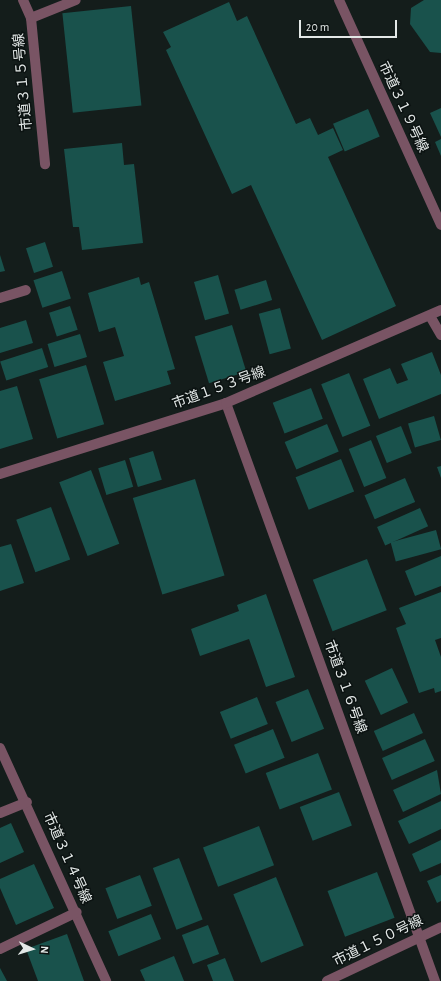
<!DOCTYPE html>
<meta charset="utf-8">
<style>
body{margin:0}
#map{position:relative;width:441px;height:981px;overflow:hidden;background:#141d1b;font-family:"Alegreya Sans","Noto Sans JP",sans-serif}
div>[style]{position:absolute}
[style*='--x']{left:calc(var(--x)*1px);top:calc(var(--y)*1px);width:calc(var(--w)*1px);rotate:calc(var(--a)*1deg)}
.building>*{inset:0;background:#19524c;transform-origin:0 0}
.street>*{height:10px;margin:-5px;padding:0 5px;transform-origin:5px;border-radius:5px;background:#795464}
span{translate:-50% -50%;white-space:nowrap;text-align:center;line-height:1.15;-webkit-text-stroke:3px #0c1312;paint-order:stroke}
.street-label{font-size:14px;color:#e3e8e7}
.north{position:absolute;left:12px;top:929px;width:40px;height:40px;-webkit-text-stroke:3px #0c1312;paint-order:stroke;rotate:94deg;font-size:11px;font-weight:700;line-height:16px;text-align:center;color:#e3e8e7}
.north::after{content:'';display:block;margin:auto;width:14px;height:18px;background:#e3e8e7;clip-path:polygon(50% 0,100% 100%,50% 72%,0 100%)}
.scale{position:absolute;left:299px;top:20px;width:98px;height:18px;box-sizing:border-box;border:2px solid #e3e8e7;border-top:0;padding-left:5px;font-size:12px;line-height:14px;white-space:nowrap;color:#e3e8e7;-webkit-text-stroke:3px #0c1312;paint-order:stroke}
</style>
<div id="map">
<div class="building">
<div style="clip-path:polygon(424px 0,441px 0,441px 53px,430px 52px,410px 24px,411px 8px)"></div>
<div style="clip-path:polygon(229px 2px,237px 21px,247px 16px,296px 124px,310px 118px,318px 135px,333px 128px,343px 150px,328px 157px,396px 306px,322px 340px,251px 185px,232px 194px,166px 50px,171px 47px,163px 32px)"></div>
<div style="left:131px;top:6px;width:100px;height:69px;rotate:84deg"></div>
<div style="clip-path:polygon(441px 108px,441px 137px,430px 113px)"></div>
<div style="left:368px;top:109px;width:30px;height:38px;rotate:67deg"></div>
<div style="clip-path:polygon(441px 139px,441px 156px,435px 142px)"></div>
<div style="clip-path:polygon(122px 143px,124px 165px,134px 164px,143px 243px,82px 250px,79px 227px,73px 227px,64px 149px)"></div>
<div style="left:45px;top:242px;width:26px;height:20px;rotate:72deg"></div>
<div style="clip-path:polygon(0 255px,5px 271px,0 272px)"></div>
<div style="left:62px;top:271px;width:29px;height:30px;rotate:72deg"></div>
<div style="left:218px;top:275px;width:40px;height:25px;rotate:74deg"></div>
<div style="clip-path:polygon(139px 277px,141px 285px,149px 282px,175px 369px,167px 371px,171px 384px,115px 401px,103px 362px,124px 356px,115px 327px,99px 332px,88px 293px)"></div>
<div style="left:266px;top:280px;width:21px;height:33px;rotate:73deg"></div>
<div style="left:70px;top:306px;width:25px;height:22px;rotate:72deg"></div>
<div style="left:280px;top:308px;width:42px;height:22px;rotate:75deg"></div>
<div style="clip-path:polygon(26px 320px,33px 343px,0 353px,0 328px)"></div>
<div style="left:232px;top:325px;width:49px;height:39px;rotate:73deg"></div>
<div style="left:80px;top:334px;width:24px;height:34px;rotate:73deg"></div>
<div style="left:42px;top:348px;width:20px;height:44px;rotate:72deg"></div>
<div style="clip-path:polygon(432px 352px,441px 375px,441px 394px,379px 419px,363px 379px,390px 368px,397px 384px,408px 380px,401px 364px)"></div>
<div style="left:86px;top:365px;width:62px;height:49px;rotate:73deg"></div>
<div style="left:349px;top:373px;width:57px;height:30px;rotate:68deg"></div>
<div style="clip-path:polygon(17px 386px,33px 439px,0 449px,0 391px)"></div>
<div style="left:311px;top:388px;width:33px;height:41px;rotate:69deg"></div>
<div style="left:434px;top:416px;width:25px;height:27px;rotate:74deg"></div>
<div style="left:327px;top:424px;width:30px;height:46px;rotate:67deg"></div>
<div style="left:401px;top:426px;width:29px;height:27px;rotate:68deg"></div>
<div style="left:371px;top:440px;width:41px;height:24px;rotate:68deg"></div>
<div style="left:153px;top:451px;width:30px;height:25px;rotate:73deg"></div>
<div style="left:341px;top:459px;width:35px;height:49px;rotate:68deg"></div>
<div style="left:125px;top:460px;width:28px;height:28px;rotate:73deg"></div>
<div style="clip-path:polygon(441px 466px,441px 478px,437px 467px)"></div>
<div style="left:91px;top:470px;width:79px;height:34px;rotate:69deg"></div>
<div style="left:405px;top:478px;width:26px;height:44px;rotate:67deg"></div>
<div style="left:195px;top:479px;width:101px;height:65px;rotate:73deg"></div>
<div style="left:51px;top:507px;width:56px;height:37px;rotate:70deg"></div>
<div style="left:420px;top:508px;width:20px;height:47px;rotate:66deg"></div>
<div style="left:436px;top:530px;width:20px;height:47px;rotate:75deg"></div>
<div style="clip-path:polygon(11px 544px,24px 583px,0 591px,0 547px)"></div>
<div style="clip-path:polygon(441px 556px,441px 586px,415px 596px,405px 571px)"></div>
<div style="left:367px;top:559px;width:55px;height:58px;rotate:69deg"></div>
<div style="clip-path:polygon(441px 592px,441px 638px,435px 640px,441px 657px,441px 691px,435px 693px,434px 688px,419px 693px,396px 628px,406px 624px,399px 608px)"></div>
<div style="clip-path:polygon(266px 594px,295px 677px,266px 687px,249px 639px,200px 656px,191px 629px,239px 611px,237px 605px)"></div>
<div style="left:392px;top:668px;width:38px;height:30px;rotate:65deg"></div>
<div style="left:308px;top:689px;width:43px;height:35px;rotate:68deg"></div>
<div style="left:257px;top:697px;width:29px;height:40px;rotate:68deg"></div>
<div style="left:414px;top:713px;width:22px;height:44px;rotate:66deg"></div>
<div style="left:273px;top:729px;width:31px;height:42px;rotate:68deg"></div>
<div style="left:425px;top:739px;width:24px;height:47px;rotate:66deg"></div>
<div style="left:318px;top:753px;width:39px;height:56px;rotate:69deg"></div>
<div style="clip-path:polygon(437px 770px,441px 794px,403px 812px,393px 790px)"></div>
<div style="left:339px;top:792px;width:36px;height:42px;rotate:69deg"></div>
<div style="clip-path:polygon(441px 801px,441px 829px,409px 844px,398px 821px)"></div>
<div style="clip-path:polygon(11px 823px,24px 852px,0 863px,0 828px)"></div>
<div style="left:259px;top:826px;width:42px;height:60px;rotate:69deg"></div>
<div style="clip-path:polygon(441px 840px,441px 863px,420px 872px,412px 854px)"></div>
<div style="left:179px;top:858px;width:66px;height:28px;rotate:69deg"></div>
<div style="clip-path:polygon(34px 864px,54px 908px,16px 925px,0 888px,0 879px)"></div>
<div style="left:377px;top:872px;width:49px;height:53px;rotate:69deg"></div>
<div style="left:140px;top:875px;width:33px;height:37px;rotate:69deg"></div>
<div style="clip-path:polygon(441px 875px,441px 901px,437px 903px,427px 881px)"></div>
<div style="left:276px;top:877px;width:74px;height:46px;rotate:68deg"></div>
<div style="left:151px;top:914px;width:27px;height:46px;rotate:68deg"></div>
<div style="left:208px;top:925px;width:31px;height:28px;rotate:69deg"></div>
<div style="clip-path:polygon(67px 934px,84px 981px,38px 981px,26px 949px)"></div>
<div style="clip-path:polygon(174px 956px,184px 981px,145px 981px,140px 970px)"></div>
<div style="clip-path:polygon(225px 958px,234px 981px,213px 981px,207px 965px)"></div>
<div style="clip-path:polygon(0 968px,7px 981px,0 981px)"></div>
</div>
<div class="street">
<div style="--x:23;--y:0;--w:20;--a:66"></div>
<div style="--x:31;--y:18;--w:147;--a:84.5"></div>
<div style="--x:339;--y:0;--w:247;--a:65.6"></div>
<div style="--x:31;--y:18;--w:48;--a:-21.8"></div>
<div style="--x:0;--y:298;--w:27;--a:-17"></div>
<div style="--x:430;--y:316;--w:22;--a:60"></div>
<div style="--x:226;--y:403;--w:615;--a:70.12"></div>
<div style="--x:0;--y:474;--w:237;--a:-17.4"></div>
<div style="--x:226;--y:403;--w:234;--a:-23.4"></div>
<div style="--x:0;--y:748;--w:256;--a:65.5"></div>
<div style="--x:0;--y:813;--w:29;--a:-22"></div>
<div style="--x:0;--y:949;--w:85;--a:-25.7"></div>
<div style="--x:327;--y:981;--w:126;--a:-25.3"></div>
</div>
<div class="street-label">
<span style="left:23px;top:82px;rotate:-95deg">市道３１５号線</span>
<span style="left:403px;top:107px;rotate:65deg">市道３１９号線</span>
<span style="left:219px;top:388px;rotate:-20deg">市道１５３号線</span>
<span style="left:345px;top:687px;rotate:70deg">市道３１６号線</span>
<span style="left:67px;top:858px;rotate:66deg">市道３１４号線</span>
<span style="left:378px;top:941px;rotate:-26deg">市道１５０号線</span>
</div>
<div class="north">N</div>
<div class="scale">20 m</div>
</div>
